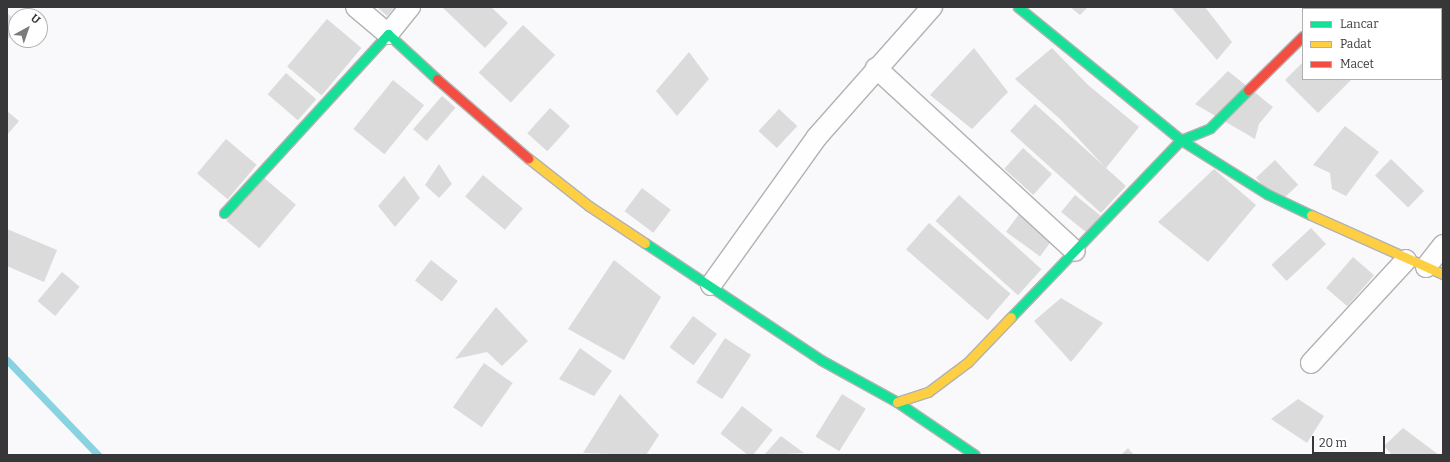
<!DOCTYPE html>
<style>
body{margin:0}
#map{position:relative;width:1450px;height:462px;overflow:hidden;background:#f9f9fb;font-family:Bitter,serif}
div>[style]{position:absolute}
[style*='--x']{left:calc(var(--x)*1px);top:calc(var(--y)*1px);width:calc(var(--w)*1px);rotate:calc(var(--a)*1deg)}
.stream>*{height:7px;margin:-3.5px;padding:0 3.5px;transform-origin:3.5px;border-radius:3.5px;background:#89d2e1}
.building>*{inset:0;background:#dbdbdb;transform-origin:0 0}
.roads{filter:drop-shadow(1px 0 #b2b2b3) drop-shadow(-1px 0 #b2b2b3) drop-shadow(0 1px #b2b2b3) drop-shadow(0 -1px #b2b2b3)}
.street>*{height:20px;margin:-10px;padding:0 10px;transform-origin:10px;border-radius:10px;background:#fefefe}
.fast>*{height:9px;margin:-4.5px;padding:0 4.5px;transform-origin:4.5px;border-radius:4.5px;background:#16e098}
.slow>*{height:9px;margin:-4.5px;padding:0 4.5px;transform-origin:4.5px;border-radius:4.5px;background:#ffcf43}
.jam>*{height:9px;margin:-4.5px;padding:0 4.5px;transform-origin:4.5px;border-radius:4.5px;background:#f24e42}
span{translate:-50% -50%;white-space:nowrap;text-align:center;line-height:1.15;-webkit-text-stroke:3.5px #fff;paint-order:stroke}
.frame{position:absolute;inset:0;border:8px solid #373739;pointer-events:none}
.legend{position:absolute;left:1302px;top:8px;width:140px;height:72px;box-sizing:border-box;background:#fff;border:1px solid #afafb0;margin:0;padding:5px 7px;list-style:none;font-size:12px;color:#373739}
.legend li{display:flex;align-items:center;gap:8px;height:20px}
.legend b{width:20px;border:1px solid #afafb0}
.north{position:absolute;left:8px;top:8px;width:40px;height:40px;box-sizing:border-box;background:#fff;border:1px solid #afafb0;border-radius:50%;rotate:40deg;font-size:11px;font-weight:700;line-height:16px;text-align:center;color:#373739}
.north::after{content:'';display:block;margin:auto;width:14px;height:18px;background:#7b7b7d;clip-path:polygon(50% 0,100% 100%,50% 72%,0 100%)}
.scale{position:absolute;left:1312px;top:436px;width:73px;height:18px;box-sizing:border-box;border:2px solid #373739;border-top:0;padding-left:5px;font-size:12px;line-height:14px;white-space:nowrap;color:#373739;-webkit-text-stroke:3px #fff;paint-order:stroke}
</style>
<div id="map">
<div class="stream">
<div style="--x:7;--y:360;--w:132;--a:46.2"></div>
</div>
<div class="building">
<div style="clip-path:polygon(377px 7px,395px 7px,387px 16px)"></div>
<div style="clip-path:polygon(442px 7px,491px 7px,508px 23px,485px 48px)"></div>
<div style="clip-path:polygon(1070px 7px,1088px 7px,1080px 15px)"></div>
<div style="clip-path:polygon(1171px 7px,1205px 7px,1232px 42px,1217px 60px)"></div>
<div style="clip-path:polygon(7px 13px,16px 21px,16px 29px,7px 40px)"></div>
<div style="left:327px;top:19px;width:45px;height:62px;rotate:40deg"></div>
<div style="left:523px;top:25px;width:44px;height:65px;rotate:43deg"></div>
<div style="clip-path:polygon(974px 48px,1008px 92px,972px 129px,930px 95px)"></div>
<div style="clip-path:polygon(1052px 48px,1088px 85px,1139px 127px,1106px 168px,1126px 186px,1101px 213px,1010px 131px,1035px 104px,1104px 166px,1060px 119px,1015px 79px)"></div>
<div style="clip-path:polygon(689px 52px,709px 79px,677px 116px,656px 91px)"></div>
<div style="clip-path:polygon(1303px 62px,1303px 79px,1352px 79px,1318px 113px,1285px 80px)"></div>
<div style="clip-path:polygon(1228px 71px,1273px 107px,1259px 124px,1255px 139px,1195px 104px)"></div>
<div style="left:286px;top:73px;width:40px;height:28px;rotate:41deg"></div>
<div style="left:393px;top:80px;width:40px;height:63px;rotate:39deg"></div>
<div style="left:442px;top:96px;width:18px;height:44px;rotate:41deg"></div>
<div style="left:550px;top:108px;width:27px;height:34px;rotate:42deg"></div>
<div style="left:779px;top:109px;width:25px;height:30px;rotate:43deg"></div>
<div style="clip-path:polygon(7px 111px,19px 121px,7px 135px)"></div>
<div style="clip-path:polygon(1345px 126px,1379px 152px,1346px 196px,1332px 189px,1330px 173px,1313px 165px)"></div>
<div style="left:226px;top:139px;width:40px;height:45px;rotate:40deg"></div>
<div style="left:1023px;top:148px;width:39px;height:28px;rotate:42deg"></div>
<div style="left:1391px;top:159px;width:46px;height:23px;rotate:44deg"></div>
<div style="left:1275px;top:160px;width:34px;height:26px;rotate:47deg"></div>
<div style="clip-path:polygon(439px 164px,452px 184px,439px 198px,425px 185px)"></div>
<div style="clip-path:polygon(1214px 169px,1256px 205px,1208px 262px,1158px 222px)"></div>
<div style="left:483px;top:175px;width:52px;height:28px;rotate:40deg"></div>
<div style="clip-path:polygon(404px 176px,420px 198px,395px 227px,378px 206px)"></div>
<div style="left:263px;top:177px;width:43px;height:57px;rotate:40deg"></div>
<div style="left:642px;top:188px;width:36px;height:29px;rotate:37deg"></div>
<div style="left:959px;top:195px;width:111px;height:35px;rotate:42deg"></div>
<div style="left:1075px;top:195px;width:33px;height:22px;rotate:39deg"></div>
<div style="left:1019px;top:214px;width:42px;height:22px;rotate:36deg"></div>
<div style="left:929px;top:223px;width:108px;height:35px;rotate:41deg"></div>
<div style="left:1311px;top:228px;width:22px;height:54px;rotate:47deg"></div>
<div style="clip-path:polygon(7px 229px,57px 250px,44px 282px,7px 266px)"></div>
<div style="left:1353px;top:257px;width:28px;height:41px;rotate:41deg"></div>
<div style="left:431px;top:260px;width:34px;height:26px;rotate:38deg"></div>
<div style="clip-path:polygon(614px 260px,661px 297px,624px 360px,568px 329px)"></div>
<div style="left:62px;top:272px;width:23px;height:38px;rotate:40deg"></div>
<div style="clip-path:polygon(1061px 298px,1103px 323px,1071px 362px,1034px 321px)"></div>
<div style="clip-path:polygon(496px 307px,528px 341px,502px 366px,487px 352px,455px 359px)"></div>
<div style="left:693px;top:316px;width:30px;height:39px;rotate:37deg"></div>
<div style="left:725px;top:338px;width:31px;height:53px;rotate:33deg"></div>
<div style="clip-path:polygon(580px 348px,612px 371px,594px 396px,559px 379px)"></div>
<div style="left:484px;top:363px;width:35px;height:54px;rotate:35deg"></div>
<div style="clip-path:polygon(620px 394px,659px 435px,646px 455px,583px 453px)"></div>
<div style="left:842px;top:394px;width:28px;height:50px;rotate:32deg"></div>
<div style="clip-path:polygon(1298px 399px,1324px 416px,1307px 443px,1271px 419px)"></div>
<div style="left:742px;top:406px;width:39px;height:35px;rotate:38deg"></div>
<div style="clip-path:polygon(1403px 428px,1439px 455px,1392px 455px,1384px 446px)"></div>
<div style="clip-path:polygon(781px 436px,804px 453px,764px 455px)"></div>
<div style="clip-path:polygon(1128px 448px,1134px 455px,1121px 455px)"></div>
</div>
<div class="roads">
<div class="street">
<div style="--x:356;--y:7;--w:42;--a:40.2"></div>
<div style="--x:388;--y:34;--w:35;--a:-51"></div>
<div style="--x:1441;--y:7;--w:3;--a:45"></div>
<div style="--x:1330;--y:9;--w:3;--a:-45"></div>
<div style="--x:876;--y:68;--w:270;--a:42.6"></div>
<div style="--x:1426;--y:267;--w:28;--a:-52"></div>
<div style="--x:711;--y:285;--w:182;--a:-54.4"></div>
<div style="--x:817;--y:137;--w:174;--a:-48.5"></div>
<div style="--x:1311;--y:363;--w:140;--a:-47.3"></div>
</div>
<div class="fast">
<div style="--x:1018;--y:7;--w:210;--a:39.2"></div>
<div style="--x:1181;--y:140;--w:102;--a:32.1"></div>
<div style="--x:1267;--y:194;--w:49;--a:25.5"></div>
<div style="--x:224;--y:213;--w:243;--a:-47.5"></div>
<div style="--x:388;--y:34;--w:67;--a:42.6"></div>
<div style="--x:645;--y:243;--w:211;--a:33.6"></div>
<div style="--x:821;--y:360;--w:87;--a:28.9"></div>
<div style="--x:897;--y:402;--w:94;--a:34.2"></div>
<div style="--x:1011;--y:317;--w:245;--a:-46.2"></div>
<div style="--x:1181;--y:140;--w:31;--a:-22"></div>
<div style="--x:1210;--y:128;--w:54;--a:-45"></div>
</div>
<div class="slow">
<div style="--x:528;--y:158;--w:78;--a:38.2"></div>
<div style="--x:589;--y:206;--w:67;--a:33.5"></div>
<div style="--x:1311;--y:215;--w:145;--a:24.1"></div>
<div style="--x:897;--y:402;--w:33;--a:-18"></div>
<div style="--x:928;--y:392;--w:50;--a:-36.9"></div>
<div style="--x:968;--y:362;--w:62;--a:-46.3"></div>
</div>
<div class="jam">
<div style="--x:437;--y:79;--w:121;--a:41"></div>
<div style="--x:1248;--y:90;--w:77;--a:-44.5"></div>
</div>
</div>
<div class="frame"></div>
<ul class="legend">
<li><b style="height:5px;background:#16e098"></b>Lancar</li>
<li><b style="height:5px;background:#ffcf43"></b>Padat</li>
<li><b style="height:5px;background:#f24e42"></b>Macet</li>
</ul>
<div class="north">U</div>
<div class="scale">20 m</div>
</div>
